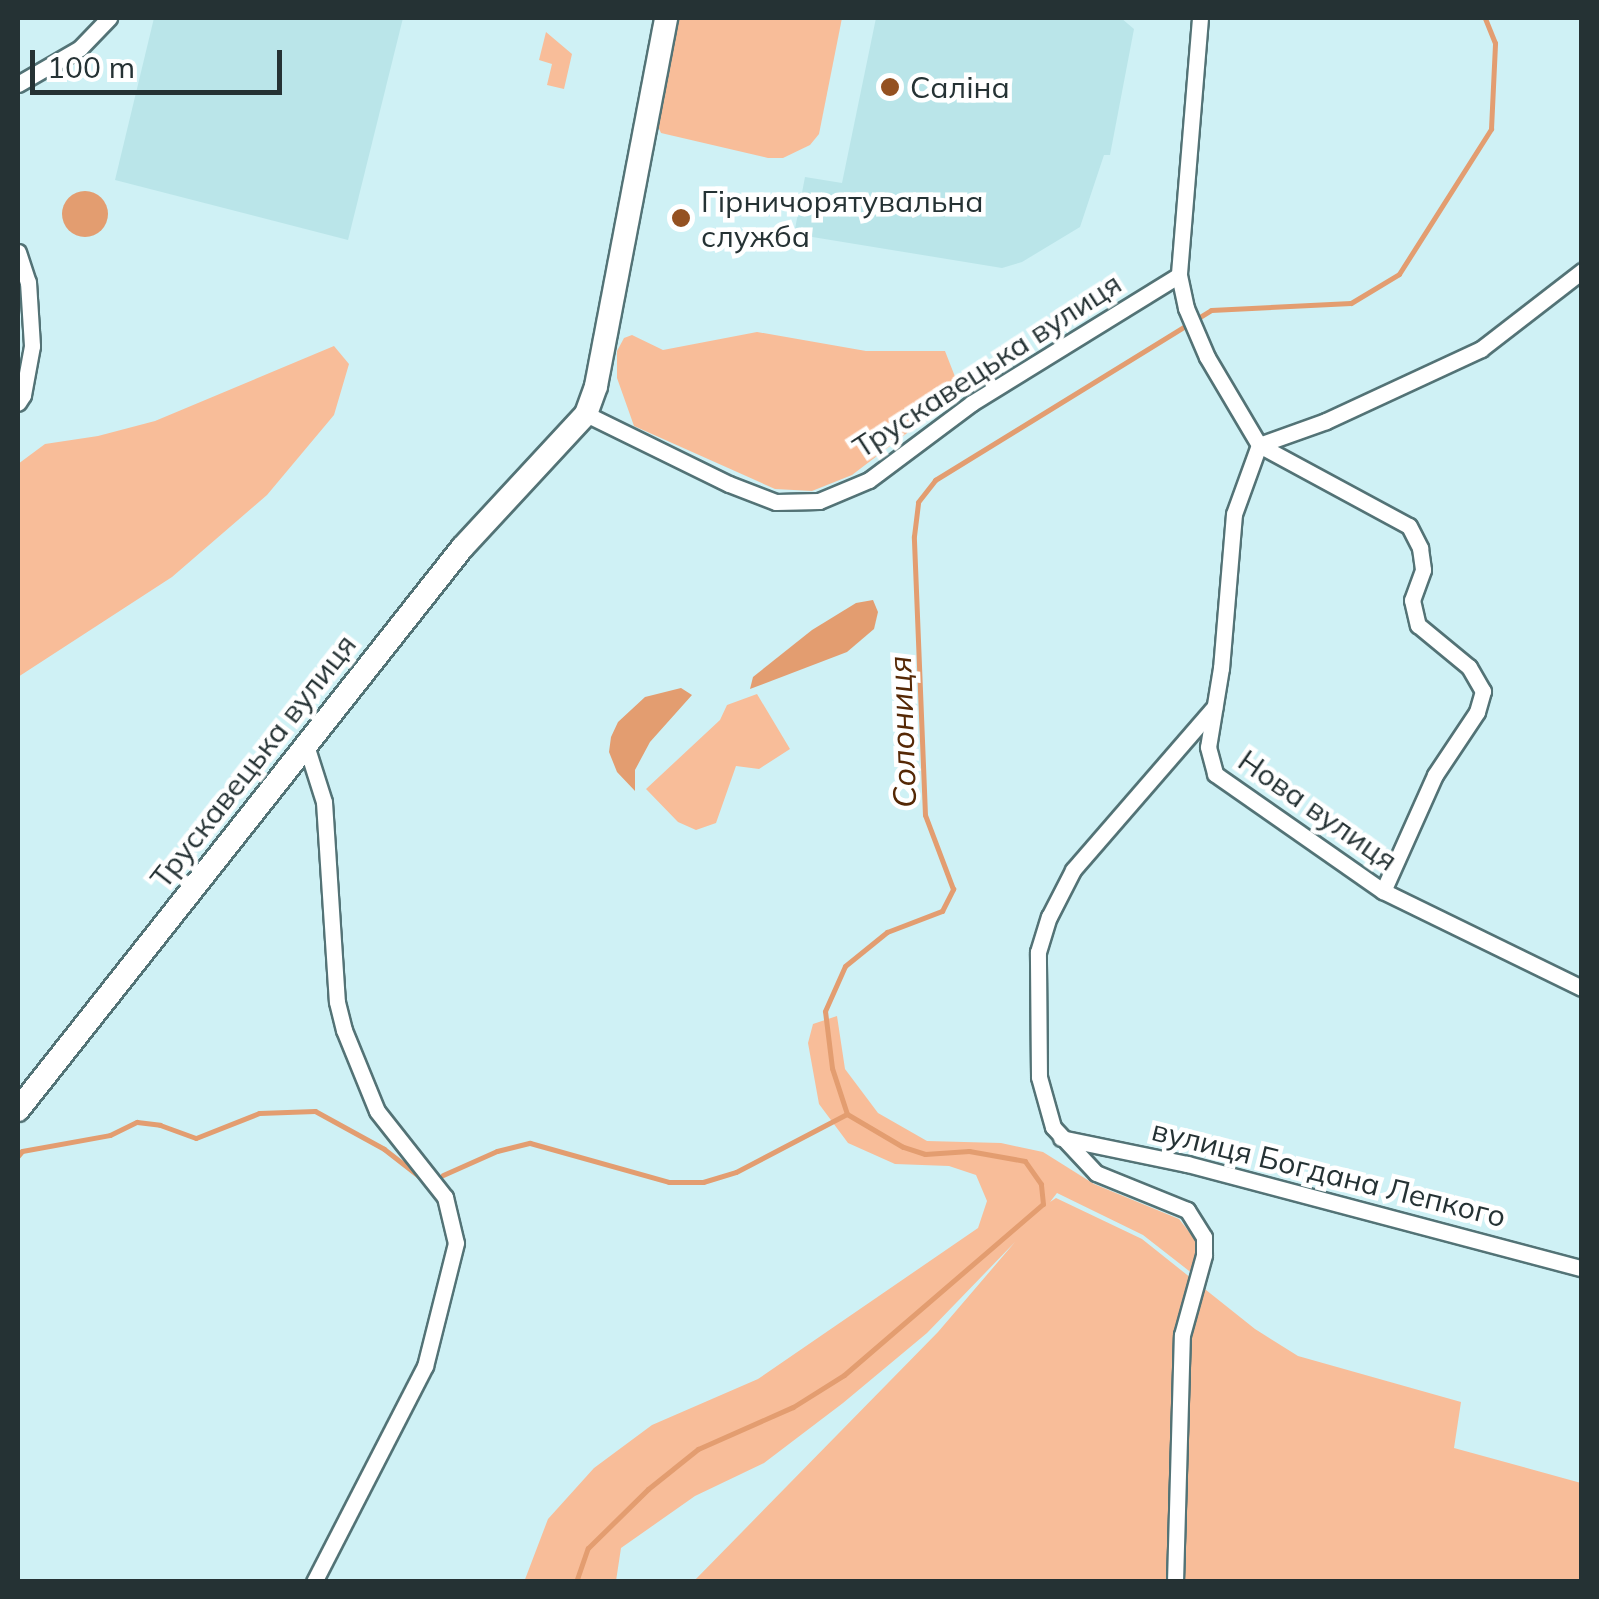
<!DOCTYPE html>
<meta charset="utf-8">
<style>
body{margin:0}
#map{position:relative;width:1599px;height:1599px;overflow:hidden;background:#cff1f5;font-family:Mulish,sans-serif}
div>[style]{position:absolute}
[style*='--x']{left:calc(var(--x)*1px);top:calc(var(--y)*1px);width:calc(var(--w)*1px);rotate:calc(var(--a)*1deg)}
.built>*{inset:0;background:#bae5e9}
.green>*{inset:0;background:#f8bd99}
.water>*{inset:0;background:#e39d70}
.round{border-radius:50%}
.stream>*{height:5px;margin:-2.5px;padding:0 2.5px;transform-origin:2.5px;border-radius:2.5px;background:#e39d70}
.roads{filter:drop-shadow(2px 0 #537376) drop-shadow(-2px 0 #537376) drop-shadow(0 2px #537376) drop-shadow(0 -2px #537376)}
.street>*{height:15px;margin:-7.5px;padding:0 7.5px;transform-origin:7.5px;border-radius:7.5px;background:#fff}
.secondary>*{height:22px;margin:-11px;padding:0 11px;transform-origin:11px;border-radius:11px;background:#fff}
.dots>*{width:28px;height:28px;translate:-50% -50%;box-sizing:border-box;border:5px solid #fff;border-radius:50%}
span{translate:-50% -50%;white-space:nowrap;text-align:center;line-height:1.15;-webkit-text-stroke:9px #fff;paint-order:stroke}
.poi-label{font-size:30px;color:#253234}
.left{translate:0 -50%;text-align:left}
.street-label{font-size:30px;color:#253234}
.water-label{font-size:32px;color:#552805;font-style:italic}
.frame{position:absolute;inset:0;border:20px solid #253234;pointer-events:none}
.scale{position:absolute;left:30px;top:50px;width:252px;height:45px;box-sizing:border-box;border:5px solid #253234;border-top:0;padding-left:12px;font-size:30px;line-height:35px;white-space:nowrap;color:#253234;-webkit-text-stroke:8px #fff;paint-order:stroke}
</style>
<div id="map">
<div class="built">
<div style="clip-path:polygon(154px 18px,403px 18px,348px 240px,115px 180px)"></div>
<div style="clip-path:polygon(876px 18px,1121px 18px,1134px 29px,1110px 155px,1104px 155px,1080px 227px,1022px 262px,1002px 268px,794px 234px,805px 177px,842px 183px)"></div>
</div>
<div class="green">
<div style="clip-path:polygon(678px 18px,842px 18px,819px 134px,810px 145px,783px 158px,768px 158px,661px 133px,657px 124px)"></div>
<div style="clip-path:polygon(546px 32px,572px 54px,564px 89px,547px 85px,552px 64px,539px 60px)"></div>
<div style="clip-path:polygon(757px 332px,866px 351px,945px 351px,961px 392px,852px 475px,812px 491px,775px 489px,634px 426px,617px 378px,617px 351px,624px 338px,632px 335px,663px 350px)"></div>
<div style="clip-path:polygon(334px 346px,349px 364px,334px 415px,267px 495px,172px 577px,18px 677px,18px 464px,45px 444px,98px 436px,155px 421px)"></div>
<div style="clip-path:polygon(757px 694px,790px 749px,759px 769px,736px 766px,716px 823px,696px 830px,678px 822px,646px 789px,720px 720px,727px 705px)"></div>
<div style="clip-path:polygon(837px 1016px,845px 1069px,878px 1113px,927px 1141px,1001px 1143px,1043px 1152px,1094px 1184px,1179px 1219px,1198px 1243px,1193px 1274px,1143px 1235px,1057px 1193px,1050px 1202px,1056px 1198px,1142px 1239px,1255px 1329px,1298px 1356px,1461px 1402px,1454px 1448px,1581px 1483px,1581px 1581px,694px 1581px,938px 1332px,1015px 1242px,927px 1333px,843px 1403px,764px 1463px,695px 1496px,621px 1548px,616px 1581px,524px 1582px,548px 1519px,594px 1468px,652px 1425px,758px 1379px,978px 1228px,987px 1201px,976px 1175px,949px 1166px,895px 1164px,848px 1143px,819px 1104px,808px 1043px,813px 1024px)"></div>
</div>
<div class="water">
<div class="round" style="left:62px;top:191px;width:46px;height:46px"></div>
<div style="clip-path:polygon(873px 600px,878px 612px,874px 629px,847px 652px,750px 689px,753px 677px,812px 630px,856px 603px)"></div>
<div style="clip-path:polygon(681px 688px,692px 695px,650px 742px,635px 770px,635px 791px,617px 772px,609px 752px,611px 737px,618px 722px,645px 697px)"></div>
</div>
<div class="stream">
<div style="--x:18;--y:1156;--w:6;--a:-51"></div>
<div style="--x:22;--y:1151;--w:89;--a:-10.3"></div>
<div style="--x:110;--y:1135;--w:30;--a:-26"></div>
<div style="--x:137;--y:1122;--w:23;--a:7"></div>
<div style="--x:160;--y:1125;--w:38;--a:20"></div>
<div style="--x:196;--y:1138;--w:68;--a:-21.6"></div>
<div style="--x:259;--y:1113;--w:56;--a:-2"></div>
<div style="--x:315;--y:1111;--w:79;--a:28.8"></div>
<div style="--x:384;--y:1149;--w:46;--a:37.9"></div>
<div style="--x:443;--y:1175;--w:59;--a:-24"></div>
<div style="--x:497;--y:1151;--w:34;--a:-14"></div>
<div style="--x:530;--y:1143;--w:144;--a:15.7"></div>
<div style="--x:669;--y:1182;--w:34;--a:0"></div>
<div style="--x:703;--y:1182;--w:34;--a:-17"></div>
<div style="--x:736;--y:1172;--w:125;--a:-27.6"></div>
<div style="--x:576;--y:1582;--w:36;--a:-71"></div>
<div style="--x:588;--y:1548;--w:84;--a:-44.5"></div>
<div style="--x:648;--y:1489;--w:64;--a:-38.7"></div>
<div style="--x:698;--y:1449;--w:104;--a:-23.9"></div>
<div style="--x:793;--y:1407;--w:60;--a:-32.1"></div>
<div style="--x:844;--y:1375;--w:262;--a:-40.7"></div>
<div style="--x:1043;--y:1204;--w:20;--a:-96"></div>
<div style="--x:1041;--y:1184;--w:28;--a:-125"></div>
<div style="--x:1025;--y:1161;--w:57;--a:-169.9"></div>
<div style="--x:969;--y:1151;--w:44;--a:176.1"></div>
<div style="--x:925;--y:1154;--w:23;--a:-162"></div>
<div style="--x:903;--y:1147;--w:65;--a:-149.5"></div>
<div style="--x:847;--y:1114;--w:48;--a:-108.1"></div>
<div style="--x:832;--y:1068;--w:57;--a:-97"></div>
<div style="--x:825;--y:1011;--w:49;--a:-66"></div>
<div style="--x:845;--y:966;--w:54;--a:-39"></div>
<div style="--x:887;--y:932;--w:59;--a:-20.9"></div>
<div style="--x:942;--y:911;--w:25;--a:-63"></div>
<div style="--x:953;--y:889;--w:79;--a:-110.7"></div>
<div style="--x:925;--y:815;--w:279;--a:-92.3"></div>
<div style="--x:914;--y:536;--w:34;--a:-83"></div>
<div style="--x:918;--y:502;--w:28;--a:-52"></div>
<div style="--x:935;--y:480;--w:324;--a:-31.6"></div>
<div style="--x:1211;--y:310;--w:140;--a:-2.9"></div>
<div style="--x:1351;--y:303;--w:56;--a:-31.1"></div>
<div style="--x:1399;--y:274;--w:172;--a:-57.6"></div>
<div style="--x:1491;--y:129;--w:86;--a:-87.3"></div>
<div style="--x:1495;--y:43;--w:27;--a:-112"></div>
</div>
<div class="roads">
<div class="street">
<div style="--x:1200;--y:18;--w:258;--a:94.7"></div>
<div style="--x:1179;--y:275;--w:34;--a:78"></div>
<div style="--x:1186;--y:308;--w:53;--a:66.8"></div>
<div style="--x:1207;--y:357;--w:102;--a:59.4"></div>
<div style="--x:18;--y:84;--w:72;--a:-30.1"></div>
<div style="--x:80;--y:48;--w:42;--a:-46"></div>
<div style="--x:18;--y:252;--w:32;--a:72"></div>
<div style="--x:28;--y:282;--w:64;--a:86.4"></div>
<div style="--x:32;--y:346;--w:50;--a:100.4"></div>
<div style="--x:23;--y:395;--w:9;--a:122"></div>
<div style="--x:586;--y:414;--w:159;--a:26.1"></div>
<div style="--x:729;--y:484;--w:50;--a:21"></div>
<div style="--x:776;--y:502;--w:43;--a:-1.3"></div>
<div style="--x:819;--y:501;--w:54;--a:-22.8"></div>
<div style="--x:869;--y:480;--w:129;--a:-36.8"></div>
<div style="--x:972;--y:403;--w:243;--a:-31.7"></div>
<div style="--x:1259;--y:445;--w:73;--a:109.9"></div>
<div style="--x:1234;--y:514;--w:155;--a:94.8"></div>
<div style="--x:1221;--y:668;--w:80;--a:99.3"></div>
<div style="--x:1208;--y:747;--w:28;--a:75"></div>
<div style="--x:1215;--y:774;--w:205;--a:34.9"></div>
<div style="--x:1383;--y:891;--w:221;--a:26"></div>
<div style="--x:1259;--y:445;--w:170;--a:28.4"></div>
<div style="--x:1409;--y:526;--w:25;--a:63"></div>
<div style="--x:1420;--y:548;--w:22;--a:82"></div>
<div style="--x:1423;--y:570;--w:32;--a:110"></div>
<div style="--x:1412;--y:600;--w:26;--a:77"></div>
<div style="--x:1418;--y:625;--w:66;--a:39.5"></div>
<div style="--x:1469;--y:667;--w:28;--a:60"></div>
<div style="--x:1483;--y:691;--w:22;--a:106"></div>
<div style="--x:1477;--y:712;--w:76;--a:123.7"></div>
<div style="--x:1435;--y:775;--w:127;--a:114.1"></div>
<div style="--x:1259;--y:445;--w:71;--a:-19.7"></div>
<div style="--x:1326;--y:421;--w:171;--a:-24.9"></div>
<div style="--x:1481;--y:349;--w:128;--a:-37.7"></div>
<div style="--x:305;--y:742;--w:63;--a:72.4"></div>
<div style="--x:324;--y:802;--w:200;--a:86.3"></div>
<div style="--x:337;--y:1002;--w:29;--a:76"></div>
<div style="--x:344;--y:1030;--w:87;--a:67.8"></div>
<div style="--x:377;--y:1111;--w:110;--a:51.7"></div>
<div style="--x:445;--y:1197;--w:47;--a:76.6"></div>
<div style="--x:456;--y:1243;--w:127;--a:104.1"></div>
<div style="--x:425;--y:1366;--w:243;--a:117.2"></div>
<div style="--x:1061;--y:1138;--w:129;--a:11.7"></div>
<div style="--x:1187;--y:1164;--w:408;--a:14.8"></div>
<div style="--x:1175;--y:1582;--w:247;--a:-88.4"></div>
<div style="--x:1182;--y:1335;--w:83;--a:-74.6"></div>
<div style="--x:1204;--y:1255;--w:18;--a:-90"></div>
<div style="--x:1204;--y:1237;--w:32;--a:-122"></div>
<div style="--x:1187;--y:1210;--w:98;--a:-157.9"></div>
<div style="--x:1096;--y:1173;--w:63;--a:-133.1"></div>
<div style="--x:1053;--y:1127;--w:52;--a:-105.6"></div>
<div style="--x:1039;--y:1077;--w:125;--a:-90.5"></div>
<div style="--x:1038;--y:952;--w:37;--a:-73"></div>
<div style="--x:1049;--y:917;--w:53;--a:-62.9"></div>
<div style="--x:1073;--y:870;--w:216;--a:-49.1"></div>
</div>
<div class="secondary">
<div style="--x:18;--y:1110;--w:716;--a:-51.69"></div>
<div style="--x:462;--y:548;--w:183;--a:-47.2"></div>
<div style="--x:586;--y:414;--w:30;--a:-70"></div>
<div style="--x:596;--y:386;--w:375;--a:-79.2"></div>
</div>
</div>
<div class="dots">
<div style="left:890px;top:87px;background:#945121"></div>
<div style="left:681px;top:218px;background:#945121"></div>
</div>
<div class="poi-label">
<span class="left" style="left:910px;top:87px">Саліна</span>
<span class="left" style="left:701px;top:218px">Гірничорятувальна<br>служба</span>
</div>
<div class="street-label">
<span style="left:987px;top:365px;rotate:-33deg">Трускавецька вулиця</span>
<span style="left:253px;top:761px;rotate:-52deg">Трускавецька вулиця</span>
<span style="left:1318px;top:810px;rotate:35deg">Нова вулиця</span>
<span style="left:1329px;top:1173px;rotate:14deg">вулиця Богдана Лепкого</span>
</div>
<div class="water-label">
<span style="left:902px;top:732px;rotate:-92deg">Солониця</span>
</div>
<div class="frame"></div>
<div class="scale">100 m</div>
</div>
